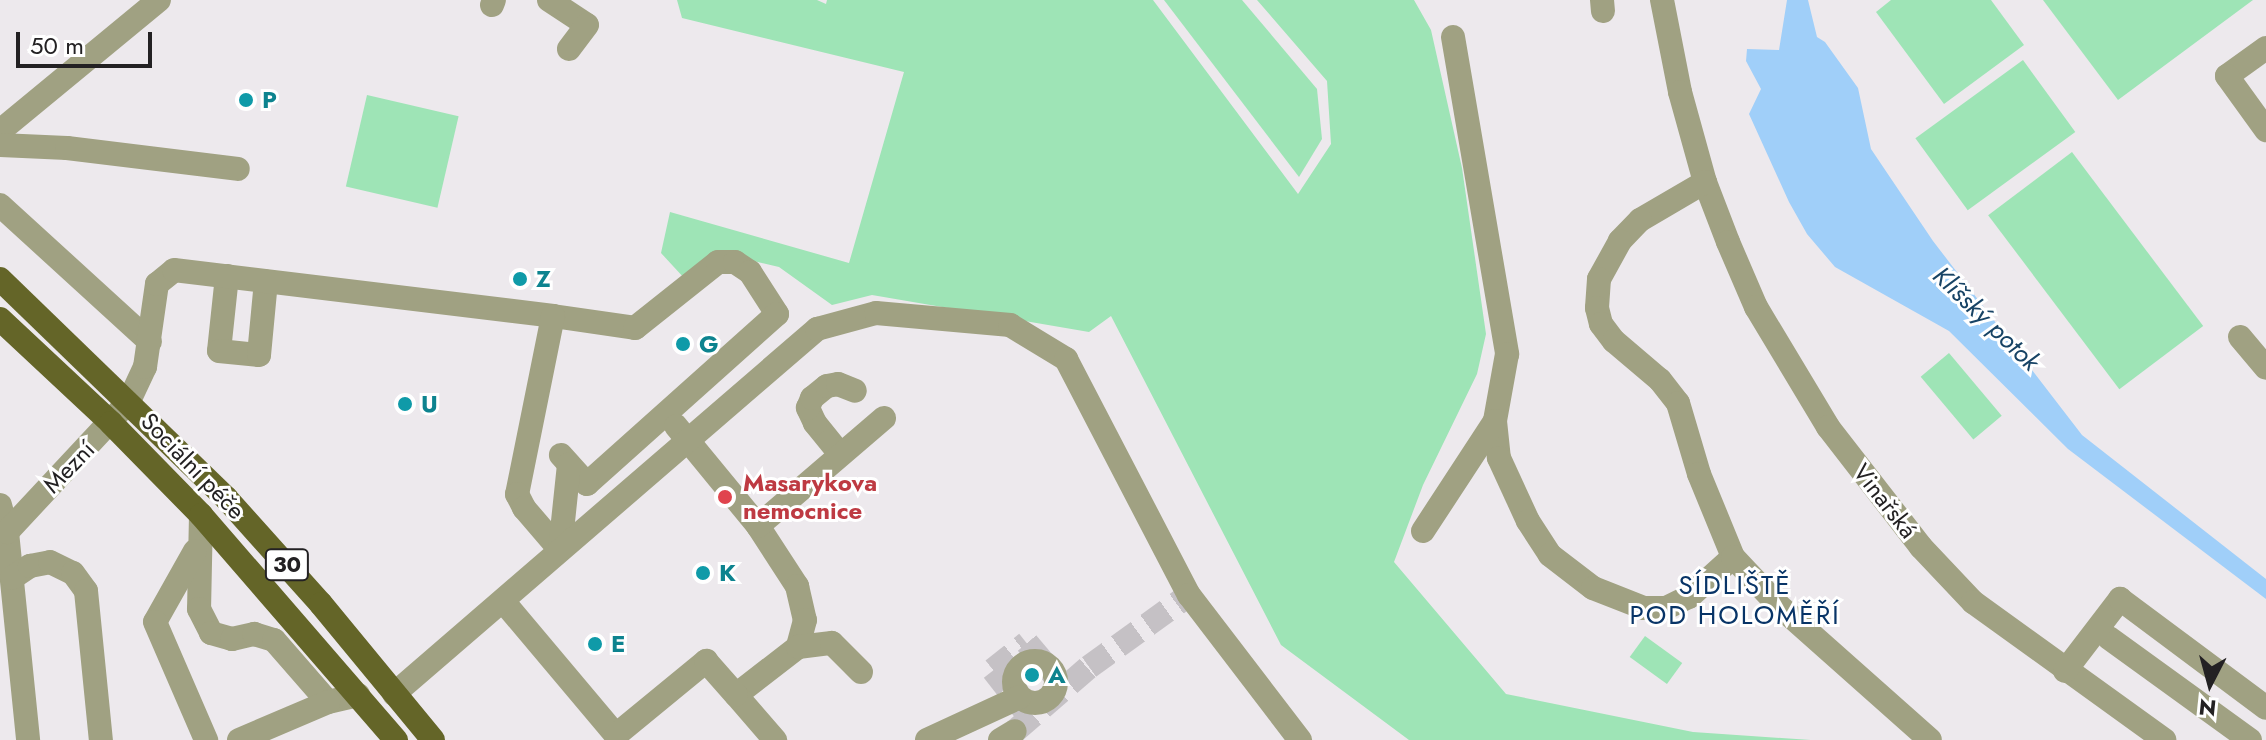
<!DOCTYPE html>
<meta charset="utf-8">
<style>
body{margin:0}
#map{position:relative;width:2266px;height:740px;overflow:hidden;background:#ede9ed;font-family:Jost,sans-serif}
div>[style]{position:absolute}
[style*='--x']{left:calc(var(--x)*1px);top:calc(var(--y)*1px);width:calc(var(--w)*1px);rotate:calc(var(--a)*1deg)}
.green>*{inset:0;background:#9ee4b6;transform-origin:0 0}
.water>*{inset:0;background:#a0cff9}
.minor-tunnel>*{height:24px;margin-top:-12px;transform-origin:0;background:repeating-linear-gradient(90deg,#c5c1c5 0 24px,transparent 0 36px)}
.minor>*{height:24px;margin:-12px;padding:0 12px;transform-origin:12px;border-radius:12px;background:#a0a182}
.major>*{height:24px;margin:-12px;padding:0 12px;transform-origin:12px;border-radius:12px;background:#646528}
.minor-bridge>*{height:24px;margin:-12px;padding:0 12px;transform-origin:12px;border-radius:12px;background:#a0a182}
.minor-bridge>.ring{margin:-12px;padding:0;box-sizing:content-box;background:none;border:24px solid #a0a182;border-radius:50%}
.dots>*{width:22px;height:22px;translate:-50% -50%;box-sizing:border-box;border:4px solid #fff;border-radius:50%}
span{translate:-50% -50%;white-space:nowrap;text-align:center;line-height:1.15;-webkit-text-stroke:6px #fff;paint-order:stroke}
.shield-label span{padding:2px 6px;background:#fff;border:2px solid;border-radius:6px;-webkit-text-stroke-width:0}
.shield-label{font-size:22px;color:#232123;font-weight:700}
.culture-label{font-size:24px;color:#0d838f;font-weight:700}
.left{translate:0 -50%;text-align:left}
.street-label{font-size:24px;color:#232123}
.health-label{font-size:24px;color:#be3a42;font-weight:700}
.water-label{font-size:26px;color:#174365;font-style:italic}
.neighbourhood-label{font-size:26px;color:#083467;letter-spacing:2px}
.north{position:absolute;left:2170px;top:644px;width:80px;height:80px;-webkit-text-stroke:6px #fff;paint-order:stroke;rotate:186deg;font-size:22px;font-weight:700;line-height:32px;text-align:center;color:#232123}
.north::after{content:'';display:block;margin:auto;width:28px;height:36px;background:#232123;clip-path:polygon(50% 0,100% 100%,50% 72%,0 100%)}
.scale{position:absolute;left:16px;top:32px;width:136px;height:36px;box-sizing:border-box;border:4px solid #232123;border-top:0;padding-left:10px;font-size:24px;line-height:28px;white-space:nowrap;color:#232123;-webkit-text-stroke:6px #fff;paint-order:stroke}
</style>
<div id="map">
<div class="green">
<div style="clip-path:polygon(677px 0,817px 0,826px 4px,827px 0,1153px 0,1298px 194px,1331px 144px,1327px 81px,1257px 0,1414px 0,1431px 30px,1462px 168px,1486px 334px,1477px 374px,1423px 485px,1394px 562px,1506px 694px,1693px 732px,1811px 740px,1409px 740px,1281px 645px,1111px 316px,1089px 332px,872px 295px,832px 305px,779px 267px,719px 253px,685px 279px,661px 253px,670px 212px,849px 263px,904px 72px,682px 18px)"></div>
<div style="clip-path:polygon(1164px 0,1242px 0,1317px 89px,1322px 139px,1299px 177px)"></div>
<div style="clip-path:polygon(1891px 0,1991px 0,2024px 45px,1944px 104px,1876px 12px)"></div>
<div style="clip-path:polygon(2043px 0,2253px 0,2118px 100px)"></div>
<div style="left:2023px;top:60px;width:89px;height:133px;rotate:54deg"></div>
<div style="left:367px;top:95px;width:94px;height:94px;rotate:13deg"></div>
<div style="left:2072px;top:152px;width:218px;height:105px;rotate:53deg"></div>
<div style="left:1949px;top:353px;width:82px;height:37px;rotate:50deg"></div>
<div style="left:1645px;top:636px;width:46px;height:26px;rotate:36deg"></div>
</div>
<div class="water">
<div style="clip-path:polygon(1787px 0,1808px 0,1817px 37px,1825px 42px,1858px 88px,1871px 149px,1933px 241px,2082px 435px,2266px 579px,2266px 599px,2068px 449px,1949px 331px,1835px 267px,1807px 234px,1789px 202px,1749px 114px,1761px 89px,1746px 61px,1747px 49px,1779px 50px)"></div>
</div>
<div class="minor-tunnel">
<div style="--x:1029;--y:716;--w:58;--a:-128"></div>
<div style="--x:993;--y:670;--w:43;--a:-38.5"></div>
<div style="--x:1027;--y:643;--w:59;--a:49.8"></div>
<div style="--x:1015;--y:731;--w:98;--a:-40.9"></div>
<div style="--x:1089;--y:667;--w:123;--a:-35.8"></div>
</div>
<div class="minor">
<div style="--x:549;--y:0;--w:45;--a:33.3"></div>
<div style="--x:587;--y:25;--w:30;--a:127"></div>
<div style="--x:1602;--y:0;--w:11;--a:85"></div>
<div style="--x:1662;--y:0;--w:94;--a:78.9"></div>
<div style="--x:1680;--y:92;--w:93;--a:74.5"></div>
<div style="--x:1705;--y:182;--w:64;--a:69"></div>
<div style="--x:1728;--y:242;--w:71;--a:66.7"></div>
<div style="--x:1756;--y:307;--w:140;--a:59"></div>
<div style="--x:1828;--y:427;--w:152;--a:52.2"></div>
<div style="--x:1921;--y:547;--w:76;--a:46.6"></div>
<div style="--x:1973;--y:602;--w:236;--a:35.8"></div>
<div style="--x:492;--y:5;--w:5;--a:-68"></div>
<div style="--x:1453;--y:37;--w:322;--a:80.3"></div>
<div style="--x:1507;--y:354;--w:68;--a:100.2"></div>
<div style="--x:1495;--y:421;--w:37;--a:84"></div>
<div style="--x:1499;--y:458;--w:69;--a:65.3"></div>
<div style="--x:1528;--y:521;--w:40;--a:57.1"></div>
<div style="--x:1550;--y:555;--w:54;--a:37.5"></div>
<div style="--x:1593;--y:588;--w:55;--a:21.4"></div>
<div style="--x:1644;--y:608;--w:22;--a:0"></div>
<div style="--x:1666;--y:608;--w:25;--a:-26"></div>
<div style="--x:1689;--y:597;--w:59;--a:-42.3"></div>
<div style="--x:2266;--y:48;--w:48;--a:144.3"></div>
<div style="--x:2227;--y:76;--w:67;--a:54.2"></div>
<div style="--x:0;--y:131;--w:206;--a:-39.5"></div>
<div style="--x:0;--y:145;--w:67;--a:2.6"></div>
<div style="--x:67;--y:148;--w:172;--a:7"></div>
<div style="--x:1705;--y:182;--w:75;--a:149.7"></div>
<div style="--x:1640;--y:220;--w:29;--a:134"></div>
<div style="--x:1620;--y:241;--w:43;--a:118.9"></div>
<div style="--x:1599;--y:279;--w:29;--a:94"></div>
<div style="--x:1597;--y:308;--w:16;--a:76"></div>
<div style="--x:1601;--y:324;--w:21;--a:53"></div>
<div style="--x:1614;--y:341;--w:60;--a:40.3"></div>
<div style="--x:1660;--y:380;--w:29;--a:52"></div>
<div style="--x:1678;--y:403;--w:74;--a:73.5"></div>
<div style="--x:1699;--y:474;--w:90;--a:67.7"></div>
<div style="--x:1733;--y:557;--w:66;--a:46.8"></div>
<div style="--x:1778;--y:605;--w:203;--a:41.6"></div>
<div style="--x:0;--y:205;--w:203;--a:42.4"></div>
<div style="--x:227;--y:276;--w:75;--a:96.1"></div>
<div style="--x:219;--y:351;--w:40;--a:5.7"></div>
<div style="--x:259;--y:355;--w:74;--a:-84.6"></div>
<div style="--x:553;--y:316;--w:83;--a:8.3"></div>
<div style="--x:635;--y:328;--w:106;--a:-38.5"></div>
<div style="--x:718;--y:262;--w:17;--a:0"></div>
<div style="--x:735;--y:262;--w:18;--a:34"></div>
<div style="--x:750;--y:272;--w:50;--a:57.3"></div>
<div style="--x:777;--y:314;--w:255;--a:138.2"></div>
<div style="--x:587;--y:484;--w:39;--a:-132"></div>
<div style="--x:2240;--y:337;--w:40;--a:50"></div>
<div style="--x:676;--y:426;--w:129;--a:50.6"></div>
<div style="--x:758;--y:526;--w:72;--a:57"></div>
<div style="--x:797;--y:586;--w:35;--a:77"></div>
<div style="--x:805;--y:620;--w:28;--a:105"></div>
<div style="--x:798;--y:647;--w:78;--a:142.3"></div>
<div style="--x:736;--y:695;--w:60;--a:49.1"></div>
<div style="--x:840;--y:454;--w:40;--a:-129"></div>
<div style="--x:815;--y:423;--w:17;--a:-115"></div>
<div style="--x:808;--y:408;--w:11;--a:-68"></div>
<div style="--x:812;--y:398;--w:19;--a:-39"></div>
<div style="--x:827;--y:386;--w:11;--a:-10"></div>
<div style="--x:838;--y:384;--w:18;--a:22"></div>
<div style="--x:0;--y:505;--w:28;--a:75"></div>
<div style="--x:7;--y:532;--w:209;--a:84.2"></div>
<div style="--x:201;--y:515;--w:94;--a:91.2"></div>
<div style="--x:199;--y:609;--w:27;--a:63"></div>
<div style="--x:211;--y:633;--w:22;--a:16"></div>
<div style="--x:232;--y:639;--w:23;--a:-13"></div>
<div style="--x:254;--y:634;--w:21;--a:17"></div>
<div style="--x:274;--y:640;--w:82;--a:48.9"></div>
<div style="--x:328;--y:702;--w:31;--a:-13"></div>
<div style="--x:758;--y:526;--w:166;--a:-40.6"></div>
<div style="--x:1423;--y:531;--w:131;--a:-56.8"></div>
<div style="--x:0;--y:534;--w:7;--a:-16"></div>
<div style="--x:7;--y:532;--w:179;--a:-47"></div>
<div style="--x:129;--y:401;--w:38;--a:-65"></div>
<div style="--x:145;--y:367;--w:84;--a:-81.8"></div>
<div style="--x:157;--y:284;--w:22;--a:-39"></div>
<div style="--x:174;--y:270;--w:382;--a:6.9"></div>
<div style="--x:553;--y:316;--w:182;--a:101.4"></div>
<div style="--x:517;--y:494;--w:16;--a:63"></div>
<div style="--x:524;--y:508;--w:55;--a:49.4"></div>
<div style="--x:560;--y:550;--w:86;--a:-84"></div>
<div style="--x:195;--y:551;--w:81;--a:119.4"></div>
<div style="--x:155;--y:622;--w:129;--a:66.6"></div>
<div style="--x:12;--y:578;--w:22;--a:-34"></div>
<div style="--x:30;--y:566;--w:20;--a:-11"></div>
<div style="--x:50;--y:562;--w:25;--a:26"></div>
<div style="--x:73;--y:573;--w:22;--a:54"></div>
<div style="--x:86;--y:591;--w:150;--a:84.3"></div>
<div style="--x:503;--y:601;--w:175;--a:49.9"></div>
<div style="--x:616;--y:735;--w:117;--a:-39.4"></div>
<div style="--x:706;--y:661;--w:45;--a:48.6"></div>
<div style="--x:2109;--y:638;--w:174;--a:35.9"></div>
<div style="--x:798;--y:647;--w:34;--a:-7"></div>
<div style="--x:832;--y:643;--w:41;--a:45"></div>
<div style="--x:2065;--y:671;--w:91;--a:-52.6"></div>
<div style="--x:2120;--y:599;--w:182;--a:36.7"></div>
<div style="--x:394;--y:694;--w:559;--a:-40.79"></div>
<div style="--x:817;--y:329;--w:61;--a:-15.2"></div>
<div style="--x:876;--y:313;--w:135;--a:5.1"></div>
<div style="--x:1010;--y:325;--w:66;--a:31.3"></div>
<div style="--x:1066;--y:359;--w:266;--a:62.5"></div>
<div style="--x:1189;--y:595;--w:183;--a:52.6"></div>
<div style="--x:239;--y:740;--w:97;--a:-23.1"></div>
<div style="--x:1000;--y:740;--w:17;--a:-31"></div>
</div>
<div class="major">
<div style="--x:0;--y:279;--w:315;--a:44.1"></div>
<div style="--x:226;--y:498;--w:142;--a:48.1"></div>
<div style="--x:321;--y:604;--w:176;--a:50.5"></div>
<div style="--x:0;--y:319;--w:152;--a:43.1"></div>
<div style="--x:111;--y:423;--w:129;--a:45.6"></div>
<div style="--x:201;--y:515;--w:298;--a:49.1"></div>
</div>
<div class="minor-bridge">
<div class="ring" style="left:1014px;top:661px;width:18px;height:18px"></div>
<div style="--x:927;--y:740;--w:102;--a:-24.8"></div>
</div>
<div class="dots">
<div style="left:246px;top:100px;background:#0f9aa8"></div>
<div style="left:520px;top:279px;background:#0f9aa8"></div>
<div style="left:683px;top:344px;background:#0f9aa8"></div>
<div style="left:405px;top:404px;background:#0f9aa8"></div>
<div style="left:725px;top:497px;background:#e0444e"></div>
<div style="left:703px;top:573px;background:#0f9aa8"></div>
<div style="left:595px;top:644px;background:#0f9aa8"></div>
<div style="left:1032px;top:675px;background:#0f9aa8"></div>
</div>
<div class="shield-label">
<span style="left:287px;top:565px">30</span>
</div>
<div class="culture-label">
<span class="left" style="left:262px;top:100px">P</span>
<span class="left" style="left:536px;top:279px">Z</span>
<span class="left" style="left:699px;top:344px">G</span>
<span class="left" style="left:421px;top:404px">U</span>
<span class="left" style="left:719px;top:573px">K</span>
<span class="left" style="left:611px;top:644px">E</span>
<span class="left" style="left:1048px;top:675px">A</span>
</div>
<div class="street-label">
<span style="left:193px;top:466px;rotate:46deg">Sociální péče</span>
<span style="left:69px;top:467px;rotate:-46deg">Mezní</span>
<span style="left:1885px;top:501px;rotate:52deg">Vinařská</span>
</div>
<div class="health-label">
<span class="left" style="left:743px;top:497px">Masarykova<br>nemocnice</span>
</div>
<div class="water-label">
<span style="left:1986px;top:319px;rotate:44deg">Klíšský potok</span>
</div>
<div class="neighbourhood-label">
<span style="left:1735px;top:601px">SÍDLIŠTĚ<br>POD HOLOMĚŘÍ</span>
</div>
<div class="north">N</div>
<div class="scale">50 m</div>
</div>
